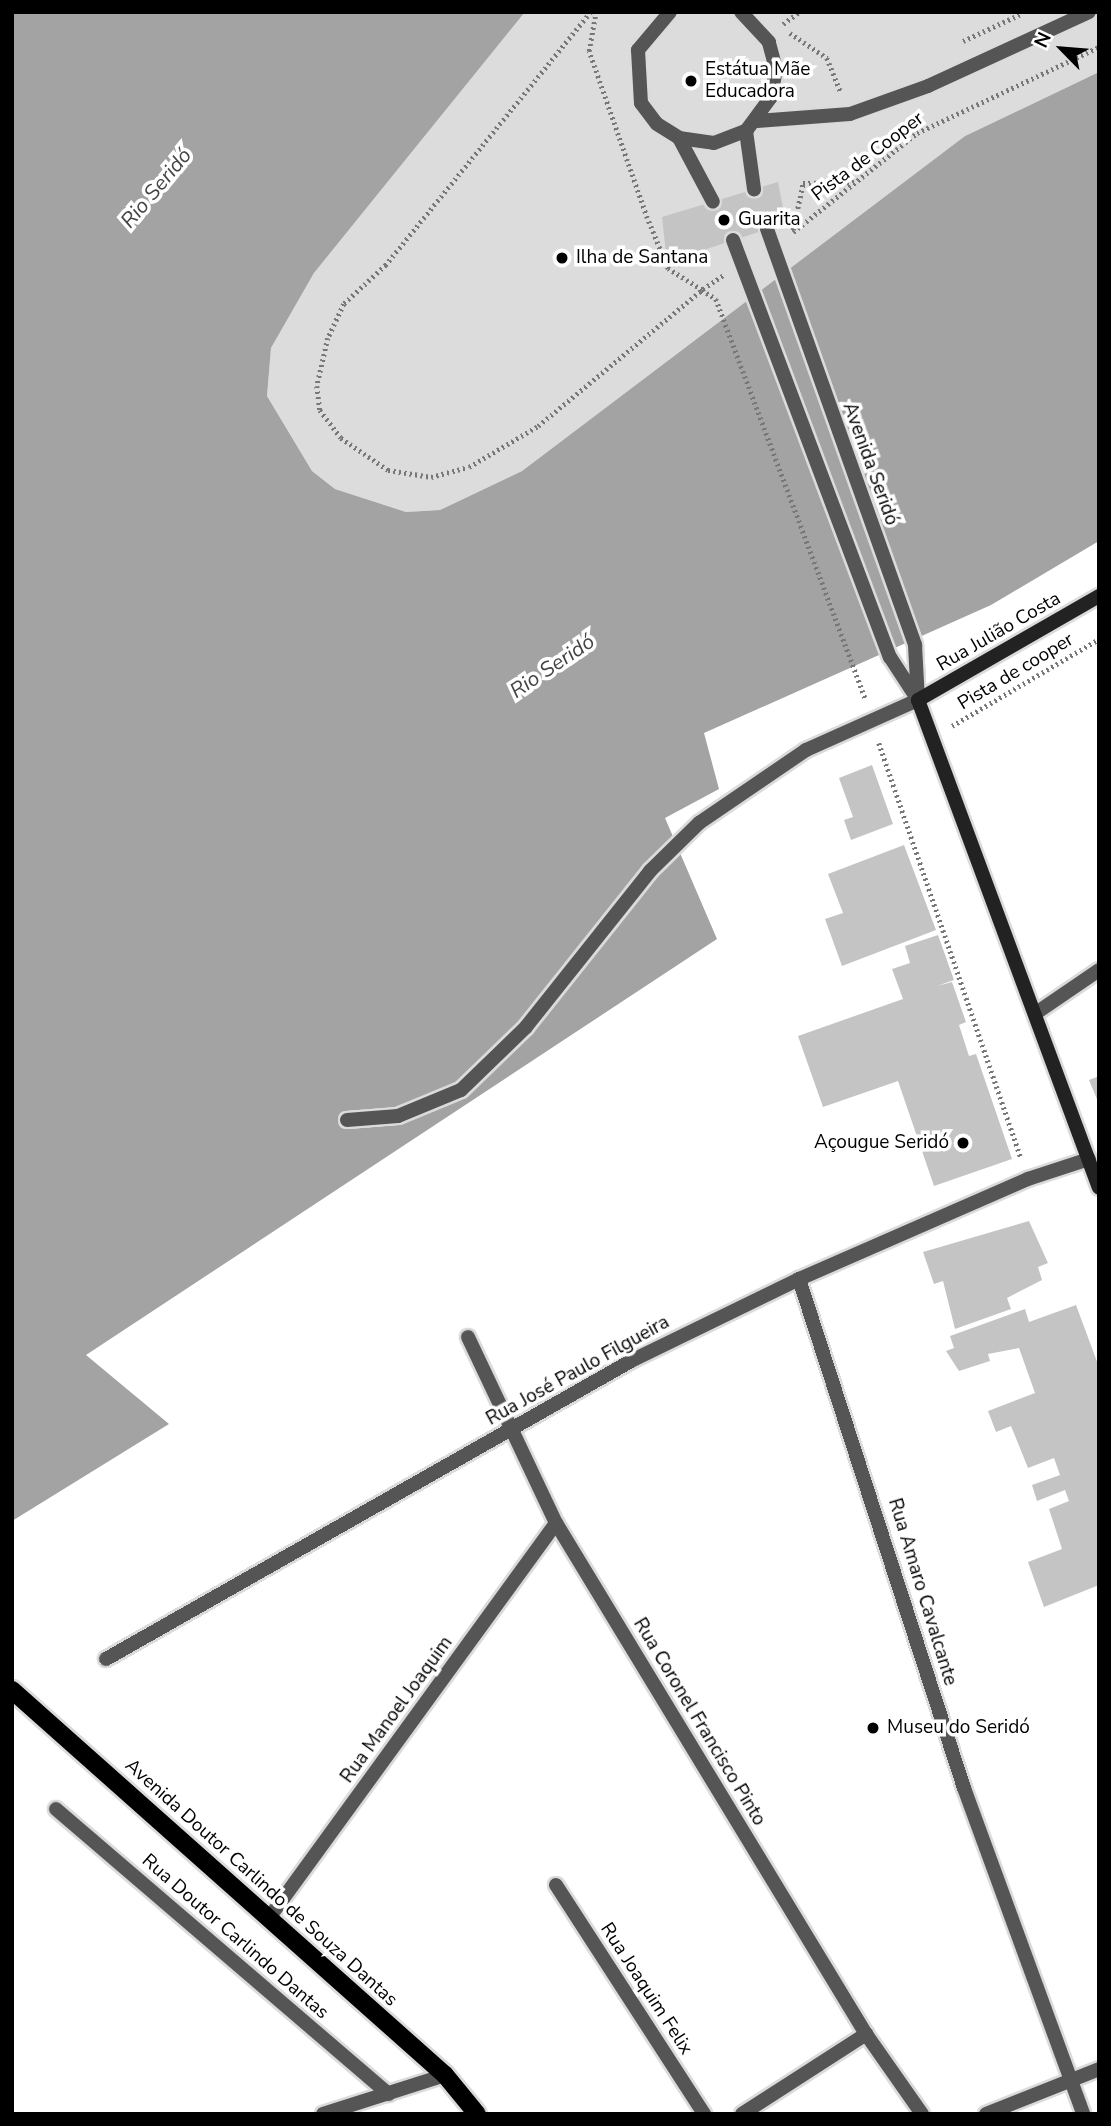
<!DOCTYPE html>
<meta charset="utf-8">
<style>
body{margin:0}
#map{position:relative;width:1111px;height:2126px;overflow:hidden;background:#fff;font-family:"Nunito Sans",sans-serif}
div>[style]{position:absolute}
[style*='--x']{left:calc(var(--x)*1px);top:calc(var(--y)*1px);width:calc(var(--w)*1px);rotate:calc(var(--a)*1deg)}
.green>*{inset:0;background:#dcdcdc}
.water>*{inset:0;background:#a3a3a3}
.building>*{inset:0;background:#c4c4c4}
.path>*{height:4.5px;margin-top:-2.25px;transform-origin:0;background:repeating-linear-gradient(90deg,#777 0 2px,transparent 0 5.5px)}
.roads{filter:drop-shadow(2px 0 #dbdbdb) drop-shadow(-2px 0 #dbdbdb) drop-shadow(0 2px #dbdbdb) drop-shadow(0 -2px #dbdbdb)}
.lane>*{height:14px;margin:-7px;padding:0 7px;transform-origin:7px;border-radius:7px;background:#555}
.street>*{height:14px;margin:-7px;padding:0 7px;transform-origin:7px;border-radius:7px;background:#555}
.secondary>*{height:14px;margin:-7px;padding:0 7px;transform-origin:7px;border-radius:7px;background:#222}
.primary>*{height:18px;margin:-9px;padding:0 9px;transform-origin:9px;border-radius:9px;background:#000}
.dots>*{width:19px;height:19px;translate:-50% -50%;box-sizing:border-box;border:4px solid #fff;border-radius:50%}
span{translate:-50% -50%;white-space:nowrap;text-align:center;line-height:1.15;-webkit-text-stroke:7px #fff;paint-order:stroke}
.poi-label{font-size:19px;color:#000}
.left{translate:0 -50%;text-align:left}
.right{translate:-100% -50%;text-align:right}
.street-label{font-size:19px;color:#000}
.water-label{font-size:21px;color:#444;font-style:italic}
.frame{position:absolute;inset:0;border:14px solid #000;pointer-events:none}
.north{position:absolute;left:1027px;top:14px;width:70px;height:70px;-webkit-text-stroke:5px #fff;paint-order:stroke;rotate:295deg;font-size:19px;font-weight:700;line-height:28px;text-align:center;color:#000}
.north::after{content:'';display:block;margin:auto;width:24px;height:32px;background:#000;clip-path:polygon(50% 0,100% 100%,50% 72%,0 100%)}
</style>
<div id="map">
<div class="green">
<div style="clip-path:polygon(525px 12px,1099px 12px,1099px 72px,965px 136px,522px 471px,440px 510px,406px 512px,335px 489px,312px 471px,267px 396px,271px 348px,314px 273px)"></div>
</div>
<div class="water">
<div style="clip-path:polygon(12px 12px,525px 12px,314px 273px,271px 348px,267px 396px,312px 471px,335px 489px,406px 512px,440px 510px,522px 471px,965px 136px,1099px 72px,1099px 541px,991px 605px,704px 733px,719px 789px,665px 818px,717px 939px,86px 1355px,169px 1424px,12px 1521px)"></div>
</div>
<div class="building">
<div style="clip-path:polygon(778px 182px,786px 223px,667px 262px,662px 217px)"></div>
<div style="clip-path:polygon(872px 765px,893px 824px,851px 840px,844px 820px,853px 817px,839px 778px)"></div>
<div style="clip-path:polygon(904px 845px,936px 930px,842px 966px,825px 919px,843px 913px,828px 874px)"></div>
<div style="clip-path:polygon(938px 935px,954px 980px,937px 986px,952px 982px,966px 1022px,959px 1025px,969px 1056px,976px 1054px,1012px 1159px,934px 1186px,898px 1081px,823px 1107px,798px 1036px,903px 999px,892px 969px,910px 963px,905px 946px)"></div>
<div style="clip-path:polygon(1099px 1076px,1099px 1104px,1089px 1080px)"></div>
<div style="clip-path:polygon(1029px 1221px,1048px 1263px,1038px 1267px,1042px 1280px,1007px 1298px,1011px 1309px,955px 1329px,943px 1281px,934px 1284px,923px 1252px)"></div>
<div style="clip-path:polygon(1076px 1305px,1099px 1367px,1099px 1585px,1044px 1607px,1028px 1562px,1062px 1549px,1049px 1509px,1069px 1501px,1065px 1490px,1037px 1501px,1032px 1485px,1060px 1475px,1054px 1458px,1028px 1468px,1011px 1426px,996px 1432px,988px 1411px,1035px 1393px,1019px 1348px,988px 1354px,990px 1361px,959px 1371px,946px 1351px,954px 1348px,950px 1336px,1025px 1309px,1029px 1322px)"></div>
</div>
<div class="path">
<div style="--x:591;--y:12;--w:326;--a:129"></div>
<div style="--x:386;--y:265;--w:57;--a:137.1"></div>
<div style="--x:344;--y:304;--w:38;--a:115"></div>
<div style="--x:328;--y:338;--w:49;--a:102.9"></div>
<div style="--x:317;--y:386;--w:24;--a:83"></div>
<div style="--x:320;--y:410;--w:35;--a:53"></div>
<div style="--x:341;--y:438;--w:57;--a:34.2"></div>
<div style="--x:388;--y:470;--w:44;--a:9.2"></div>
<div style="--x:431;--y:477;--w:39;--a:-15"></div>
<div style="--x:469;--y:467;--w:80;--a:-30.7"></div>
<div style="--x:538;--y:426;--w:213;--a:-39.7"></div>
<div style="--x:702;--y:290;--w:40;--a:-148"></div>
<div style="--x:668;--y:269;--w:55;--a:-112.4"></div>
<div style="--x:647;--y:218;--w:177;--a:-109.2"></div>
<div style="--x:589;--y:51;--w:40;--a:-80"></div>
<div style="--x:783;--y:24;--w:20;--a:-37"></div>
<div style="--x:790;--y:33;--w:45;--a:34"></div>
<div style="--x:827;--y:58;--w:38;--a:68"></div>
<div style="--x:963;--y:41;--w:64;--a:-25"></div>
<div style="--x:793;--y:230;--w:48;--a:-78"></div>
<div style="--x:803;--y:183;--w:51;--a:-1.1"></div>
<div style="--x:793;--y:232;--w:159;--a:-38.6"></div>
<div style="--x:917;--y:133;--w:201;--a:-25.3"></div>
<div style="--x:723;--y:276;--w:25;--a:146"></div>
<div style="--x:702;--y:290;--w:17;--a:33"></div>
<div style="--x:716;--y:299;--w:426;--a:69.5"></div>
<div style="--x:952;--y:726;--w:171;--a:-30.6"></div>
<div style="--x:879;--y:743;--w:439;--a:71.1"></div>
</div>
<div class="roads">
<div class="lane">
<div style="--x:670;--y:12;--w:50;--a:130.1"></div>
<div style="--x:638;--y:50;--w:53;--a:86.8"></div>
<div style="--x:641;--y:103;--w:26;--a:53"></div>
<div style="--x:657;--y:124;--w:26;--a:32"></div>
<div style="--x:679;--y:138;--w:35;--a:8"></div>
<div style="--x:714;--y:143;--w:34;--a:-21"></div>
<div style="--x:746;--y:131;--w:42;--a:-53.7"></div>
<div style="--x:771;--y:97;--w:28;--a:-80"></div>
<div style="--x:776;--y:69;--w:28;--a:-105"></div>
<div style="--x:769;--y:42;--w:41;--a:-133"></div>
<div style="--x:757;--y:121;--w:93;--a:-4.3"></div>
<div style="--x:850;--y:114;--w:83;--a:-19.7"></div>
<div style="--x:928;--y:86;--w:177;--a:-24.7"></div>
<div style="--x:746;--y:131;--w:59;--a:82.1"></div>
<div style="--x:679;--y:138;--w:72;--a:62"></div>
<div style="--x:767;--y:229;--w:442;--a:70.4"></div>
<div style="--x:915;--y:645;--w:55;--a:86.9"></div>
<div style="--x:733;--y:240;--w:446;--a:69.4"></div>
<div style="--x:890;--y:657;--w:51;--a:56.9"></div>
</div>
<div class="street">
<div style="--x:1036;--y:1013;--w:76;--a:-34.3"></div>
<div style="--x:347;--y:1120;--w:51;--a:-4.5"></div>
<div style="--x:398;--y:1116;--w:68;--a:-22.4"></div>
<div style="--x:461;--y:1090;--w:91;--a:-44.1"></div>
<div style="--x:526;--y:1027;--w:199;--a:-51.5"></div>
<div style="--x:650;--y:871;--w:69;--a:-44.4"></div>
<div style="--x:699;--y:823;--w:130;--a:-34.3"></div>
<div style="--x:806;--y:750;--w:123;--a:-24.1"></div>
<div style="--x:799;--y:1279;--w:535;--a:72.04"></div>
<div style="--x:964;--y:1788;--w:347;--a:69.9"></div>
<div style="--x:468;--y:1337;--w:206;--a:64.7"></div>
<div style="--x:556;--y:1523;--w:598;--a:58.76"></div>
<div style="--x:866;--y:2034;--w:98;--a:55"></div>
<div style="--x:106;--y:1659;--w:604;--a:-29.58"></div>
<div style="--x:631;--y:1361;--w:187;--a:-26"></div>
<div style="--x:799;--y:1279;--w:250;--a:-23.6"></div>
<div style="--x:1028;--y:1179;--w:64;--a:-18.2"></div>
<div style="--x:56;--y:1809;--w:438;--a:40.6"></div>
<div style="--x:556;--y:1885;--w:273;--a:57.1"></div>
<div style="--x:269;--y:1918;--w:488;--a:-54"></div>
<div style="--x:323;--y:2114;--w:128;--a:-17.7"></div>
<div style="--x:742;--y:2114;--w:148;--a:-32.8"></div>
<div style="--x:986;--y:2114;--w:122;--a:-21.7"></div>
</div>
<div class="secondary">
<div style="--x:1099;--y:596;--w:209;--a:150.1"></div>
<div style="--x:918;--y:700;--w:520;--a:69.65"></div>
</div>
<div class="primary">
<div style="--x:12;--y:1690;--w:579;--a:41.64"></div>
<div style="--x:445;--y:2075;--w:50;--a:50.6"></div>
</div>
</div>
<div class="dots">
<div style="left:691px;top:81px;background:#000"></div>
<div style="left:724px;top:220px;background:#000"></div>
<div style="left:562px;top:258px;background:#000"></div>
<div style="left:963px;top:1143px;background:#000"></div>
<div style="left:873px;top:1728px;background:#000"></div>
</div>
<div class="poi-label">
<span class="left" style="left:705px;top:81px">Estátua Mãe<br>Educadora</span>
<span class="left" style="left:738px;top:220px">Guarita</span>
<span class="left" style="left:576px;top:258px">Ilha de Santana</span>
<span class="right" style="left:949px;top:1143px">Açougue Seridó</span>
<span class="left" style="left:887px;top:1728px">Museu do Seridó</span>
</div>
<div class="street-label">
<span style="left:868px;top:157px;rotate:-37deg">Pista de Cooper</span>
<span style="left:870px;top:464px;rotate:70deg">Avenida Seridó</span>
<span style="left:999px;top:632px;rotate:-30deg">Rua Julião Costa</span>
<span style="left:1016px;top:672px;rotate:-31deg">Pista de cooper</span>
<span style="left:578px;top:1371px;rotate:-29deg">Rua José Paulo Filgueira</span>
<span style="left:922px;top:1592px;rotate:73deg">Rua Amaro Cavalcante</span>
<span style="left:397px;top:1710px;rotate:-54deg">Rua Manoel Joaquim</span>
<span style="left:699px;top:1722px;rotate:59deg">Rua Coronel Francisco Pinto</span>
<span style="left:261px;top:1883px;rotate:42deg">Avenida Doutor Carlindo de Souza Dantas</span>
<span style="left:235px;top:1937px;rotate:41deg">Rua Doutor Carlindo Dantas</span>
<span style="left:646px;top:1989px;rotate:57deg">Rua Joaquim Felix</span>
</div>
<div class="water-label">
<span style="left:156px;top:188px;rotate:-50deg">Rio Seridó</span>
<span style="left:552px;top:666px;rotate:-34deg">Rio Seridó</span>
</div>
<div class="frame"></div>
<div class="north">N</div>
</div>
